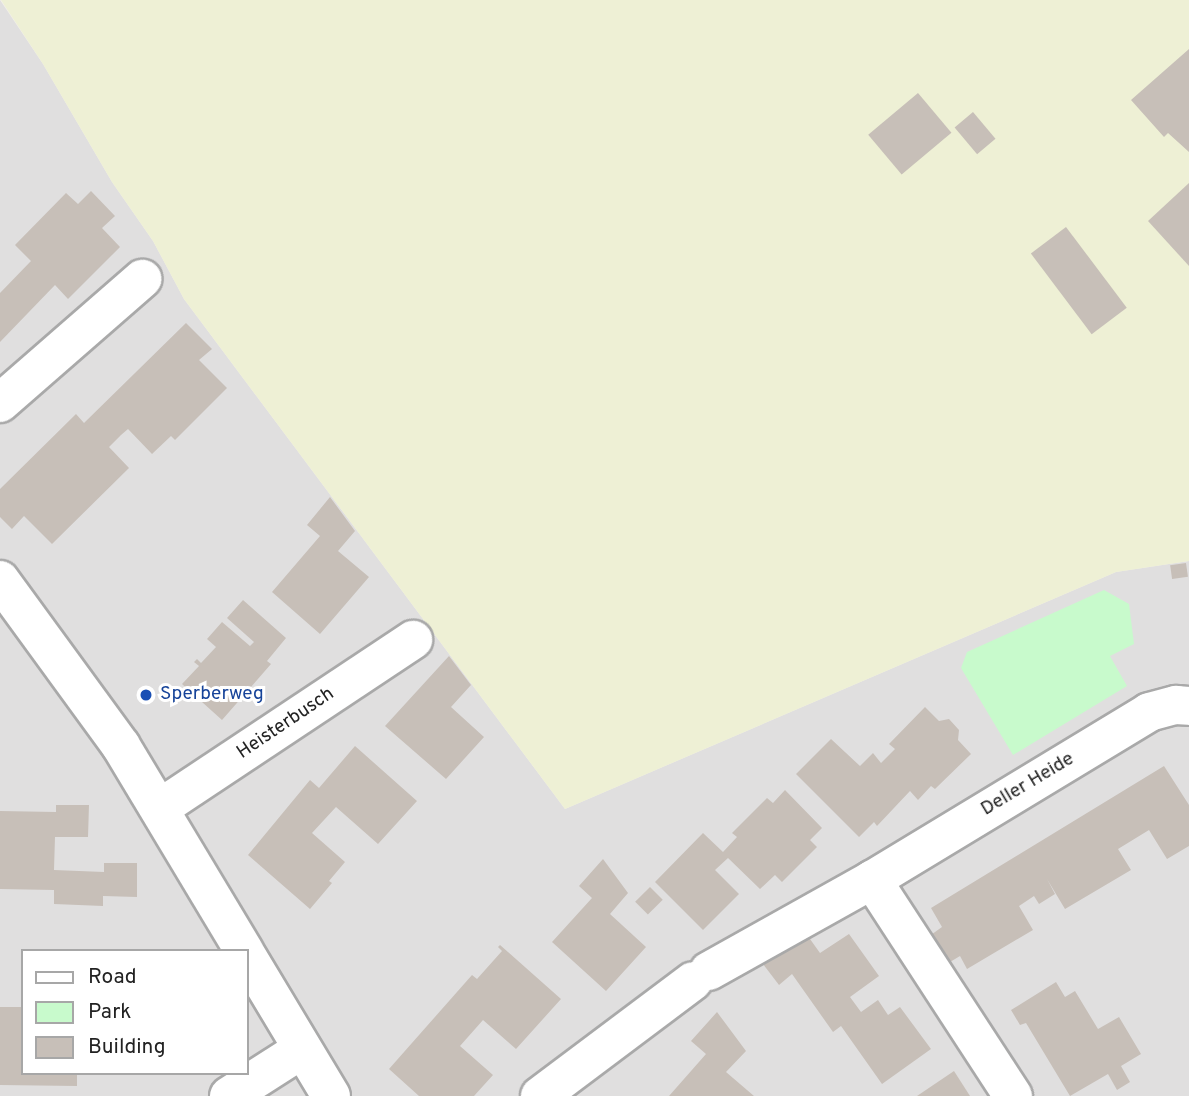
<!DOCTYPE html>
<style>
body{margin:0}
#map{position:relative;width:1189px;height:1096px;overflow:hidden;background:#f2efe9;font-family:Overpass,sans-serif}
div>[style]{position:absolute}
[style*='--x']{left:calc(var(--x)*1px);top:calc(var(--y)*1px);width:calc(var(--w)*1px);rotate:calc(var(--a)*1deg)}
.residential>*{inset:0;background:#e0dfdf}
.farmland>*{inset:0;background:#eef0d5}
.park>*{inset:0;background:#c8facc}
.building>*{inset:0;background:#c7bfb8;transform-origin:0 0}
.roads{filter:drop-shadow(2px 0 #a9a9a9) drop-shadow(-2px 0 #a9a9a9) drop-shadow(0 2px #a9a9a9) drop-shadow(0 -2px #a9a9a9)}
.minor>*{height:38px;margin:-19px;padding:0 19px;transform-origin:19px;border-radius:19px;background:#fff}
.dots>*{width:19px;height:19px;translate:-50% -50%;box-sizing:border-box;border:4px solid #fff;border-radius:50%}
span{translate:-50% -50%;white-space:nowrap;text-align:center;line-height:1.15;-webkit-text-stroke:6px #fff;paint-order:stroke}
.transit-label{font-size:19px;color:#164399}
.left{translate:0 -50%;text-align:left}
.street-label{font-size:19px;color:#222}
.legend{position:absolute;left:21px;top:949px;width:228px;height:126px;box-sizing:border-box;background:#fff;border:2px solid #a7a7a7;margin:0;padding:9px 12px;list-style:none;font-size:21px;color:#222}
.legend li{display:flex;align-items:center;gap:14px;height:35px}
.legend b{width:35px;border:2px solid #a7a7a7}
</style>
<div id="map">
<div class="residential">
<div style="clip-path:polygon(evenodd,0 0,43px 64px,112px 182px,153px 241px,184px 299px,565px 809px,1116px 572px,1189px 561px,1189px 1096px,0 1096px,0 0,23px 951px,247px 951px,247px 1073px,23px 1073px,23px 951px)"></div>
</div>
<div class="farmland">
<div style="clip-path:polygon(1px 0,1189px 0,1189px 561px,1116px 572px,565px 809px,184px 299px,153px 241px,112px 182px,43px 64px)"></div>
</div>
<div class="park">
<div style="clip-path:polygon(1104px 590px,1129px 604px,1134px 644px,1110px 656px,1127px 686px,1013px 755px,961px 668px,967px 652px)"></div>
</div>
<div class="building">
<div style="clip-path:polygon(1189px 49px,1189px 152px,1168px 133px,1164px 137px,1131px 100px)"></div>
<div style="left:918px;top:93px;width:52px;height:65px;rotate:50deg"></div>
<div style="left:973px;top:112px;width:35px;height:24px;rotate:50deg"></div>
<div style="clip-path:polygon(1189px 183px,1189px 266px,1148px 221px)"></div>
<div style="clip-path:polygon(91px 191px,115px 216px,102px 228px,120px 247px,68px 299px,55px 285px,0 342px,0 293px,31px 261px,15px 245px,66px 193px,78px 204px)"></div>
<div style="left:1066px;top:227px;width:101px;height:44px;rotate:53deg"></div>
<div style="clip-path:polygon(186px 323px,212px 349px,199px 360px,227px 388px,175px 440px,171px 436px,152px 454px,128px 429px,121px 435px,109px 447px,129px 468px,52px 544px,24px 516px,12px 529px,0 517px,0 489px,76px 414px,84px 423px)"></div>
<div style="clip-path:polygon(330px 497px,355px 531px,338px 551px,369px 577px,320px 634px,272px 592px,320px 536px,307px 525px)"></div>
<div style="left:1186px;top:563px;width:14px;height:16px;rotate:82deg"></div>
<div style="clip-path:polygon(243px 600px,286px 638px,267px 661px,271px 664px,222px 720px,182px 684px,199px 666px,194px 662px,197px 659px,201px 663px,216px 647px,207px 639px,222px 622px,250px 646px,254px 642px,227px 618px)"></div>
<div style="clip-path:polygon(449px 656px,471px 685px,451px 707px,484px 737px,446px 779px,385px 726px)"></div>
<div style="clip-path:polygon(925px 707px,939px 721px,949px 719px,959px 730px,958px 740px,971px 754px,935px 789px,931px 786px,918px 800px,910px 791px,877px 826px,874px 822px,859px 837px,796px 774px,831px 739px,860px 766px,873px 753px,881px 763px,895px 749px,889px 744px)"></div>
<div style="clip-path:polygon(355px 746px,417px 801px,378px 844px,336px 807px,312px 833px,345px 862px,329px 881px,332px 883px,310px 909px,248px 855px,310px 780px,319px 788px)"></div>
<div style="clip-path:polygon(1164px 766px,1189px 805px,1189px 846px,1167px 859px,1149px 830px,1118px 849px,1131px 870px,1065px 909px,1047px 879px,1055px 894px,1039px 904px,1034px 896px,1019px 906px,1033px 930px,967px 969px,960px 956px,945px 965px,928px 937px,942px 927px,931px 908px)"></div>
<div style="clip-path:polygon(785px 790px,822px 828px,810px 840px,817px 847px,782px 882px,775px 875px,760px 889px,728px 858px,715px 870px,739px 894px,703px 930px,655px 882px,703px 833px,723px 852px,737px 837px,732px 833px,767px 798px,773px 803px)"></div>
<div style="clip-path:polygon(56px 805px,89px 805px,88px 837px,55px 837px,54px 870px,104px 872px,104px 863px,137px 863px,137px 897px,103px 896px,103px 906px,54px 904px,54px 890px,0 889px,0 811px,56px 812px)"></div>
<div style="clip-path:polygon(603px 859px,628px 893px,610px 914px,646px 947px,606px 991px,552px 942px,592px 898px,579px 886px)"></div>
<div style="left:650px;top:887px;width:18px;height:21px;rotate:45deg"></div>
<div style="clip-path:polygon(805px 932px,820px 953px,849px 934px,879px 976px,850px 997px,861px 1012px,878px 1000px,888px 1015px,900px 1007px,931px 1049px,882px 1084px,841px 1026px,833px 1032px,792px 974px,779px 985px,760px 960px)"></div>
<div style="clip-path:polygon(500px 945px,561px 999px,516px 1049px,483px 1020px,460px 1046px,493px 1075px,474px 1096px,419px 1096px,389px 1069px,472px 975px,477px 979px,502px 951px,498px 947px)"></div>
<div style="clip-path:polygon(1056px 982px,1065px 997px,1075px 991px,1098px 1029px,1119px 1017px,1141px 1054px,1121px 1066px,1130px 1082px,1117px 1090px,1108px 1074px,1070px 1096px,1026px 1023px,1020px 1025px,1011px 1010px)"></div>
<div style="clip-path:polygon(0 1007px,23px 1007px,23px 1073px,77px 1073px,77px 1086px,0 1085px)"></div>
<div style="clip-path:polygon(717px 1012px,746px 1051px,726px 1072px,754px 1096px,669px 1096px,706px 1054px,691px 1041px)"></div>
<div style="clip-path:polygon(954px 1071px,970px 1096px,917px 1096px)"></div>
</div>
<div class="roads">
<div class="minor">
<div style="--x:0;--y:403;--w:189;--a:-41.1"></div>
<div style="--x:0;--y:580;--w:205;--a:53.9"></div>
<div style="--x:121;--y:746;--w:239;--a:59"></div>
<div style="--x:160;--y:808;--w:304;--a:-33.6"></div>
<div style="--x:247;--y:956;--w:163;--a:59"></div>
<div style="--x:709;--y:971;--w:187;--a:-29.2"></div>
<div style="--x:229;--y:1096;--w:85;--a:-32.6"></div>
<div style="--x:540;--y:1096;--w:191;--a:-36.9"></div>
<div style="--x:1013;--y:1096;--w:258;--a:-123.1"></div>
<div style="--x:872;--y:880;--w:324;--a:-31.2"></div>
<div style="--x:1149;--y:712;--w:28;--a:-15"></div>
<div style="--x:1176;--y:705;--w:13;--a:4"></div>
</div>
</div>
<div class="dots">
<div style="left:146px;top:695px;background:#1a4fb4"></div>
</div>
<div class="transit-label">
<span class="left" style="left:160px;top:695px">Sperberweg</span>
</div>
<div class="street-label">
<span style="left:286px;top:724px;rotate:-34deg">Heisterbusch</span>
<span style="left:1028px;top:785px;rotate:-31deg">Deller Heide</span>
</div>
<ul class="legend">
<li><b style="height:9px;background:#fff"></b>Road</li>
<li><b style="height:19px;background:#c8facc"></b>Park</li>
<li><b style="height:19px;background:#c7bfb8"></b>Building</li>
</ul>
</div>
